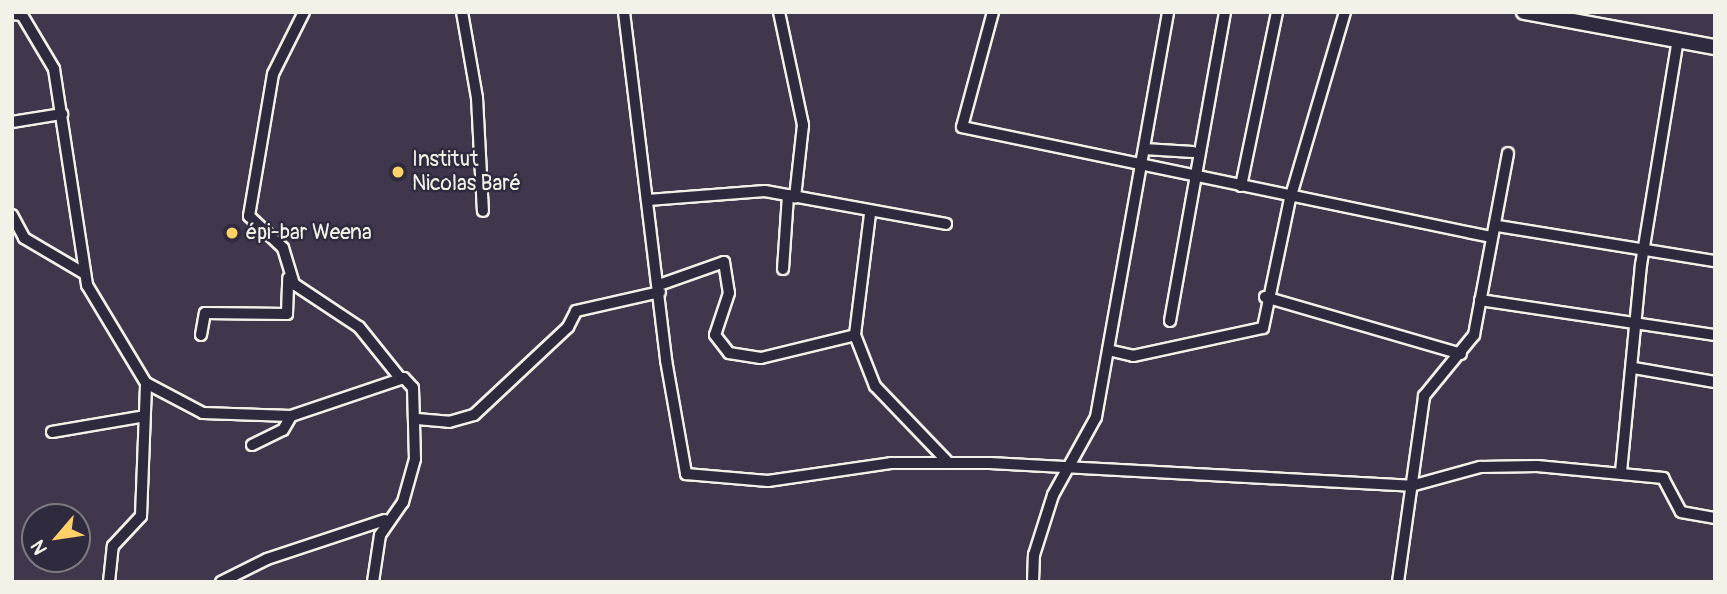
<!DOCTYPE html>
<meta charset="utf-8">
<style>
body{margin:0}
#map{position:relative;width:1727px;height:594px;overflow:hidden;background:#40374c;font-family:Pangolin,sans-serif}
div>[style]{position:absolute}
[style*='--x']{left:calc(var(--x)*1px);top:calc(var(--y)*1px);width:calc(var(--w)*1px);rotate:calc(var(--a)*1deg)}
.roads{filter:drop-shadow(2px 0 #f4f1e8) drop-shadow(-2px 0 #f4f1e8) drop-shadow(0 2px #f4f1e8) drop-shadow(0 -2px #f4f1e8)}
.street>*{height:10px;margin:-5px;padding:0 5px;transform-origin:5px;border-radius:5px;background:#2f2a3d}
.secondary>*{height:14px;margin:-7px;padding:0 7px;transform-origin:7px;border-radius:7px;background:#2f2a3d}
.dots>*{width:19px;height:19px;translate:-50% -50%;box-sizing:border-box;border:4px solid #2f2a3d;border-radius:50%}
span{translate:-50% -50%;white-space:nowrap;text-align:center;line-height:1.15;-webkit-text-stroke:5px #2f2a3d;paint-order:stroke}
.poi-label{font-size:21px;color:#f4f1e8}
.left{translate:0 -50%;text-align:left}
.frame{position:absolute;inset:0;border:14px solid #f4f1e8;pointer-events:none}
.north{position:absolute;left:21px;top:503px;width:70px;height:70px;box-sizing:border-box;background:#2f2a3d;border:2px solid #7e7a81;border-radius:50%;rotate:241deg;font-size:19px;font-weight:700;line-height:28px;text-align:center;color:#f4f1e8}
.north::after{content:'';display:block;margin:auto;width:24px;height:32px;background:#ffd166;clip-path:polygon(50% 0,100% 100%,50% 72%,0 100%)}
</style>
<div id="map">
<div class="roads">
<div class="street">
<div style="--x:304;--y:12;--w:69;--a:116.6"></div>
<div style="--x:273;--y:74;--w:144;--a:99.6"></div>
<div style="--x:249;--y:216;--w:47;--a:43.3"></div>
<div style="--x:283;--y:248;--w:38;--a:73"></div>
<div style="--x:294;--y:284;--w:78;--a:33.5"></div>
<div style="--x:359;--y:327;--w:65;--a:51.2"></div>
<div style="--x:462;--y:12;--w:87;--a:80.1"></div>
<div style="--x:477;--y:98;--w:113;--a:87"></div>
<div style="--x:624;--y:12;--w:351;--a:83.1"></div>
<div style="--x:666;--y:360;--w:116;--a:80"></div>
<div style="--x:686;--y:474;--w:82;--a:4.9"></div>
<div style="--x:768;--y:481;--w:124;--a:-8.3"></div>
<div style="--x:891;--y:463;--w:99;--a:0"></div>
<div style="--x:990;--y:463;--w:422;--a:3.1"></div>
<div style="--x:1411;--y:486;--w:72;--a:-15.4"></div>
<div style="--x:1480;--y:467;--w:57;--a:-1"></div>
<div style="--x:1537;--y:466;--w:127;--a:5.4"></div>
<div style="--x:1663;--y:478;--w:38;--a:62"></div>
<div style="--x:1681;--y:512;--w:35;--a:10"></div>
<div style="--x:779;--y:12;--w:116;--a:78"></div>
<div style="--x:803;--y:125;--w:73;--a:96.3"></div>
<div style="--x:993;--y:12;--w:119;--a:105.1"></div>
<div style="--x:962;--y:127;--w:540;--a:11.75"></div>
<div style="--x:12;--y:14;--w:10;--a:6"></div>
<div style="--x:22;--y:15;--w:63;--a:59.3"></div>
<div style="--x:54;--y:69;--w:219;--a:81.3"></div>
<div style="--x:87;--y:285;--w:114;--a:59"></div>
<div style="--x:12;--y:122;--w:51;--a:-9.1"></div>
<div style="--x:1144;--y:149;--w:49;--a:3.5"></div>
<div style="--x:1241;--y:186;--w:178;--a:-78.3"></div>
<div style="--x:648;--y:200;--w:117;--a:-4.4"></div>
<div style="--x:765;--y:191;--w:184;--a:10.3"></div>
<div style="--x:870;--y:214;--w:122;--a:97.1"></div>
<div style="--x:855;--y:335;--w:55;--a:68.6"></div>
<div style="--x:875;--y:386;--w:105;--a:46.2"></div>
<div style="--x:12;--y:215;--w:26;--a:62"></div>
<div style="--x:24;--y:238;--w:71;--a:30.5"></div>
<div style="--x:1498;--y:226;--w:220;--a:9.2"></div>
<div style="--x:783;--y:269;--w:74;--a:-86.1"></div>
<div style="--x:659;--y:285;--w:69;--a:-19.5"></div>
<div style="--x:724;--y:262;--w:31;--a:81"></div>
<div style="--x:729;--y:293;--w:44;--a:108.4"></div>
<div style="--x:715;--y:335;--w:23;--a:52"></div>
<div style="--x:729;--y:353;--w:32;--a:9"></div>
<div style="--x:761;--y:358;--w:97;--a:-13.7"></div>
<div style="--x:1265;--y:297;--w:204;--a:16.2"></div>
<div style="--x:1480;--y:300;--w:238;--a:8.5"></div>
<div style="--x:1170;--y:321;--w:314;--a:-79.9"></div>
<div style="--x:201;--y:335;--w:22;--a:-80"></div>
<div style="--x:205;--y:313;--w:82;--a:0.7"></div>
<div style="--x:287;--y:314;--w:36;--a:-88"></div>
<div style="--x:1108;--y:350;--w:26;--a:13"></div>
<div style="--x:1133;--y:356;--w:133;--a:-12.2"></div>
<div style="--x:1263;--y:328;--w:132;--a:-78.2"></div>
<div style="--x:1290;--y:199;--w:195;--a:-73.6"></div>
<div style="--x:1634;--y:368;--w:82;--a:9.8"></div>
<div style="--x:417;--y:419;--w:32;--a:5"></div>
<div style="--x:449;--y:422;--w:26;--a:-16"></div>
<div style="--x:474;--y:415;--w:129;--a:-43.1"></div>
<div style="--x:568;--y:327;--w:18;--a:-63"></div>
<div style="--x:576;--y:311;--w:86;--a:-12.7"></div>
<div style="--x:52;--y:432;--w:89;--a:-9.7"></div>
<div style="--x:252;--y:445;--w:34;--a:-26"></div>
<div style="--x:283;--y:430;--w:16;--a:-60"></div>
<div style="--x:1621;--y:472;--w:208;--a:-84.5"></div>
<div style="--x:1641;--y:265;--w:228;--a:-80.7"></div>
<div style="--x:109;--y:582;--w:36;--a:-84"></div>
<div style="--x:113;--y:546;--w:41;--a:-47"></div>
<div style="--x:141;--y:516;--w:133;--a:-87.8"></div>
<div style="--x:146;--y:383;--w:64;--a:27.8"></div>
<div style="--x:203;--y:413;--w:88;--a:2"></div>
<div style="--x:291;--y:416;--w:119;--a:-18.6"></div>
<div style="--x:404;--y:378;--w:13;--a:48"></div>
<div style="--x:413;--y:388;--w:71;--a:88.4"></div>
<div style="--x:415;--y:459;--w:45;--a:105.6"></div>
<div style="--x:403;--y:502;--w:40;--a:124.9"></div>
<div style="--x:380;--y:535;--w:48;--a:98.5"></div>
<div style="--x:221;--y:582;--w:51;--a:-26.6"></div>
<div style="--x:267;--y:559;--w:124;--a:-18.3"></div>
<div style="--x:1033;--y:582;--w:27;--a:-88"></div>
<div style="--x:1034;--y:555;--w:63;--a:-72.4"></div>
<div style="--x:1053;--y:495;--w:89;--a:-61.1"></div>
<div style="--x:1096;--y:417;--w:411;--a:-79.9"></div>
<div style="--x:1398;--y:582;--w:188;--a:-82"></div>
<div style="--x:1424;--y:396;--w:79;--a:-50.7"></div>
<div style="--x:1474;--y:335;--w:185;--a:-79.4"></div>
</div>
<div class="secondary">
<div style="--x:1524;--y:12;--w:194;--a:10.4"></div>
</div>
</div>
<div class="dots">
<div style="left:398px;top:172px;background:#ffd166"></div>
<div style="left:232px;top:233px;background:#ffd166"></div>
</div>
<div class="poi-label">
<span class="left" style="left:412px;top:172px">Institut<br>Nicolas Baré</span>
<span class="left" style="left:246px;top:233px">épi-bar Weena</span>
</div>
<div class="frame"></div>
<div class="north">N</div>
</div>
